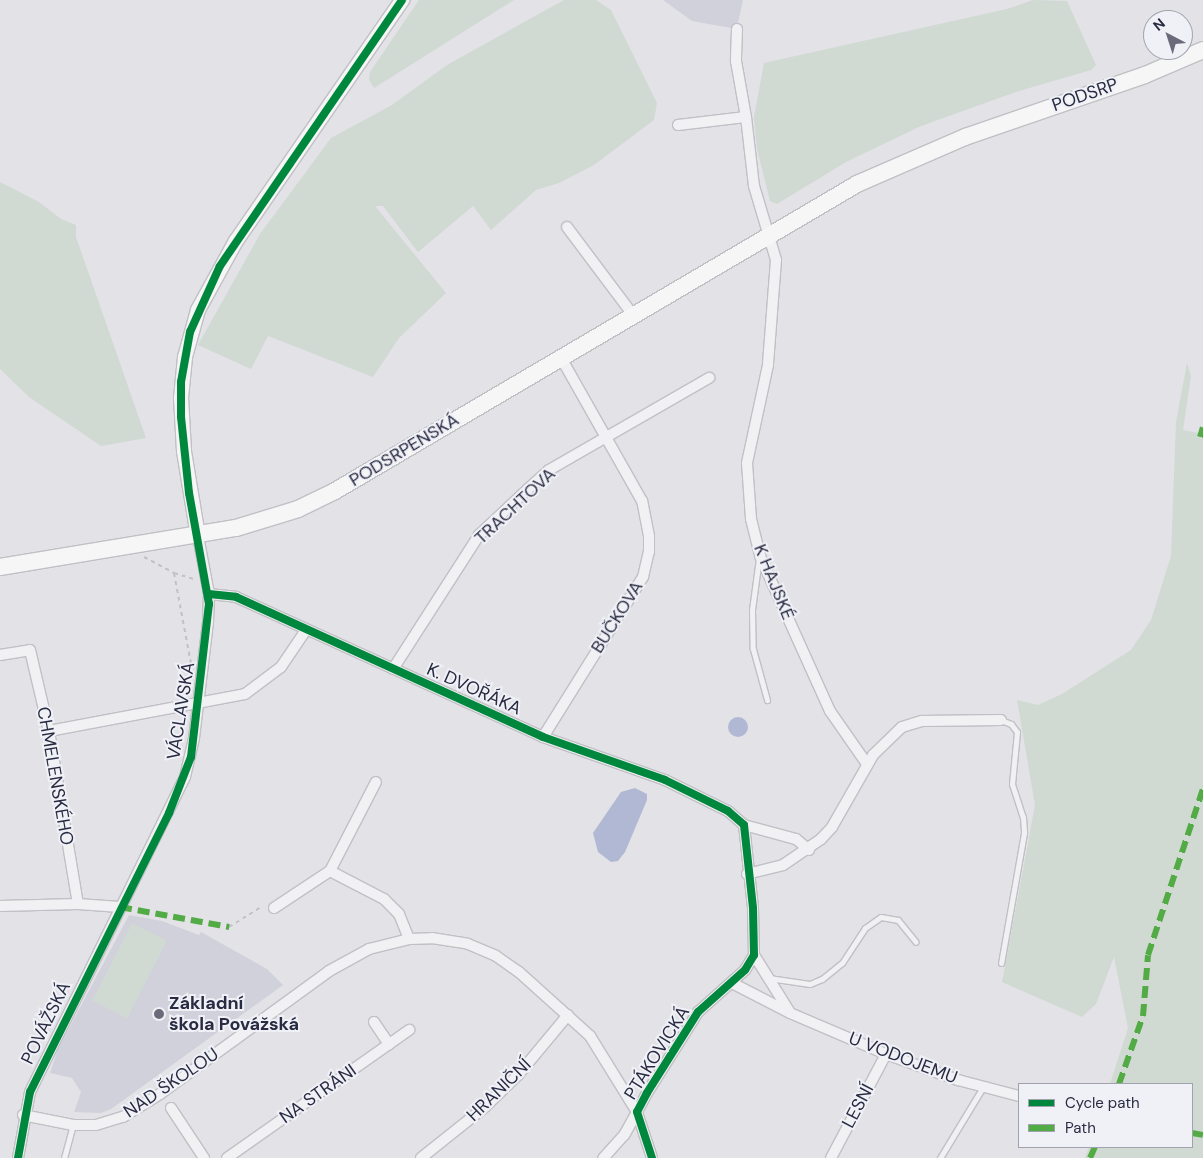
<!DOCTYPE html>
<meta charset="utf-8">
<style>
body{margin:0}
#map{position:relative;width:1203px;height:1158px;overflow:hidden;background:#e2e2e7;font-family:"DM Sans",sans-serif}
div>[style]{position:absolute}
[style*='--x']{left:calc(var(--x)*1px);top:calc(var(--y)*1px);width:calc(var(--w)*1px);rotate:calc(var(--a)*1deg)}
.built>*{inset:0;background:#d0d1da}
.green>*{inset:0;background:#d0dad2;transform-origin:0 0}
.water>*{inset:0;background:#b0b8d3}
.round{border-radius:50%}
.path>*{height:2px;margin-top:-1px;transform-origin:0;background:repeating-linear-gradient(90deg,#c1c1c7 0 4px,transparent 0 8px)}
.roads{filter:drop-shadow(1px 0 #c0c0c5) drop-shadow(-1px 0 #c0c0c5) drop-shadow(0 1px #c0c0c5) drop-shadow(0 -1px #c0c0c5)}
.lane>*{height:5px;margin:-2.5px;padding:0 2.5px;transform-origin:2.5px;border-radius:2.5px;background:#f1f1f4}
.street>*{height:10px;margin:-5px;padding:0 5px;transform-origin:5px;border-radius:5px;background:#f1f1f4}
.secondary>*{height:14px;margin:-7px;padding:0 7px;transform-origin:7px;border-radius:7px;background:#f6f6f6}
.primary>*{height:16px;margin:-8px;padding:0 8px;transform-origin:8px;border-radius:8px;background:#f6f6f6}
.quiet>*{height:6px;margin-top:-3px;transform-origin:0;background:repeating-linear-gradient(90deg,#53ab46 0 12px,transparent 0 18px)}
.cycleway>*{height:8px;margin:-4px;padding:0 4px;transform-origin:4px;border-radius:4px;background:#00873e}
.dots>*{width:14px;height:14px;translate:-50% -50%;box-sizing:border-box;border:2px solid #f0f1f7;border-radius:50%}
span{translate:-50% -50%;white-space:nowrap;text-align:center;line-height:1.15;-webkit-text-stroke:4px #f0f1f7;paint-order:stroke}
.street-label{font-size:18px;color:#282b41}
.poi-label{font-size:18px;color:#282b41;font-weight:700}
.left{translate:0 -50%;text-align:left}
.legend{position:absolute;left:1018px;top:1083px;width:175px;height:65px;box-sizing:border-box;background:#f0f1f7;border:1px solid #a0a2ae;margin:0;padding:6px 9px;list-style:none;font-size:15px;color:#282b41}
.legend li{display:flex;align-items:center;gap:10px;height:25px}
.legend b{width:25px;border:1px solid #a0a2ae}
.north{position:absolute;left:1143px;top:10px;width:50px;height:50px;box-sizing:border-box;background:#f0f1f7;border:1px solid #a0a2ae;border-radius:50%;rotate:320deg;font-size:14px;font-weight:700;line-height:20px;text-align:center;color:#282b41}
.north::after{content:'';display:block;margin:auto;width:18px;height:22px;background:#696b7b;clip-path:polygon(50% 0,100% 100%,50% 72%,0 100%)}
</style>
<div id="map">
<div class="built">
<div style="clip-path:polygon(663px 0,743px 0,738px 23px,731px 28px,692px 21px)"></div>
<div style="clip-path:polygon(129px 915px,162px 921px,199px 935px,201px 932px,267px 969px,283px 985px,111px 1109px,101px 1113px,74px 1112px,81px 1092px,72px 1078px,50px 1073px,58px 1049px)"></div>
</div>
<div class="green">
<div style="clip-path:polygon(419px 0,514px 0,374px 88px,369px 80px,370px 72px)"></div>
<div style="clip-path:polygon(564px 0,596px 0,611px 10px,657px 103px,654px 120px,594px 165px,559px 183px,536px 190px,491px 230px,473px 206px,418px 252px,383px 206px,375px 206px,446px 293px,399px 338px,373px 377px,268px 336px,251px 369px,198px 345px,260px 234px,331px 138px,392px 105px,447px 65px)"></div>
<div style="clip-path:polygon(1033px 0,1067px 1px,1096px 65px,1091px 70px,1019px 91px,921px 126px,846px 162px,777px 204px,770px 201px,757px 149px,754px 117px,764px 63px,1007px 9px)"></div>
<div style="clip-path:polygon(0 182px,39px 202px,61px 219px,76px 225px,76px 237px,146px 438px,101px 446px,29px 397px,0 369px)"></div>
<div style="clip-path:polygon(1187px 363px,1191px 376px,1183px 430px,1203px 434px,1203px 1158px,1085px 1158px,1089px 1147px,1192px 1147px,1192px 1084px,1110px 1084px,1128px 1028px,1114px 957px,1096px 1004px,1082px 1017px,1002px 982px,1035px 805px,1017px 700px,1038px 705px,1062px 694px,1131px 650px,1151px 620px,1171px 556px,1176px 422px)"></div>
<div style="left:132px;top:923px;width:39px;height:87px;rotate:27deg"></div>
</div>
<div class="water">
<div class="round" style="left:728px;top:717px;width:20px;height:20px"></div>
<div style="clip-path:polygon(635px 788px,647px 794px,647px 800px,625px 852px,618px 861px,611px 862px,598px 852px,593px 833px,621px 792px)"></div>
</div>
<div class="path">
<div style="--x:144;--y:557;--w:34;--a:28"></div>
<div style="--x:174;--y:573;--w:21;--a:17"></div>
<div style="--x:174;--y:573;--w:93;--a:79.4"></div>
<div style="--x:229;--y:927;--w:40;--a:-32"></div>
</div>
<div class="roads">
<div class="lane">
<div style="--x:759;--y:558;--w:52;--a:97.7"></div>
<div style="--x:752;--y:610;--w:39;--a:89"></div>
<div style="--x:753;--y:649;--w:53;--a:74.6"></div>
<div style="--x:1001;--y:720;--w:11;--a:22"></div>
<div style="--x:1011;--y:724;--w:10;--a:53"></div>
<div style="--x:1017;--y:732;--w:52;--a:95.5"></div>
<div style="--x:1012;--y:784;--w:35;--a:72"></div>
<div style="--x:1023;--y:817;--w:16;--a:86"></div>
<div style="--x:1024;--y:833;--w:132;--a:100"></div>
<div style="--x:769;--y:978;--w:41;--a:8.3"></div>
<div style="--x:810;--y:984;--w:13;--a:-23"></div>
<div style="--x:822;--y:979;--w:26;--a:-39"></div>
<div style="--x:842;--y:963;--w:42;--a:-56.7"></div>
<div style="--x:865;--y:928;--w:19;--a:-35"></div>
<div style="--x:881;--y:917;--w:17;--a:10"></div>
<div style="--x:898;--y:920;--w:28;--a:51"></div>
<div style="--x:64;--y:1158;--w:34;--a:-75"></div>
<div style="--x:940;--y:1158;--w:83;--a:-58.8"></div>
</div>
<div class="street">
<div style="--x:737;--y:29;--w:32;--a:92"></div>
<div style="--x:736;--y:61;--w:57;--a:79.9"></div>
<div style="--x:678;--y:125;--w:68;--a:-6.7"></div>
<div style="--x:746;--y:117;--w:69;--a:83.4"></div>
<div style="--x:754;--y:186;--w:77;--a:73.4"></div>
<div style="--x:776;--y:260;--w:105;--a:94.4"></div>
<div style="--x:768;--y:365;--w:100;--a:102.1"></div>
<div style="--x:747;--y:463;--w:56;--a:85.9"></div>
<div style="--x:751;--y:519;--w:38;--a:76"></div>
<div style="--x:760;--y:556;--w:170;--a:65.7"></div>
<div style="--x:830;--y:711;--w:65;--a:55.1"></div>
<div style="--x:567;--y:227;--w:110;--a:53.1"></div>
<div style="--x:209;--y:594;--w:27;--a:6"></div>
<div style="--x:236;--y:597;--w:337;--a:24.5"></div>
<div style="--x:543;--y:737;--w:129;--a:19.4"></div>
<div style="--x:665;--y:780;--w:70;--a:26.2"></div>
<div style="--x:728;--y:811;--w:21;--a:41"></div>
<div style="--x:744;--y:825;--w:83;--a:83.8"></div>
<div style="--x:753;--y:908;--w:47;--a:88.8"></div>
<div style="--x:754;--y:955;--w:17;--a:121"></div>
<div style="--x:745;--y:970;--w:63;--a:138.2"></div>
<div style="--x:698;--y:1012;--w:96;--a:122.2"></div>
<div style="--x:647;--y:1093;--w:21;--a:118"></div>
<div style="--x:637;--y:1112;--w:48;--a:71.9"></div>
<div style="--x:0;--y:655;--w:30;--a:-9"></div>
<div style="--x:30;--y:650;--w:83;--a:76.8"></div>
<div style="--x:49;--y:731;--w:175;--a:80.5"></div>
<div style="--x:393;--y:669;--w:159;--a:-57.3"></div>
<div style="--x:479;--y:535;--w:67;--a:-43.2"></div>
<div style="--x:528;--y:489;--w:28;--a:-42"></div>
<div style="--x:549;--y:470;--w:185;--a:-29.9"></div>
<div style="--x:49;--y:731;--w:199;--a:-10.7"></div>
<div style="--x:245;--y:694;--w:45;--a:-36.9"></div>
<div style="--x:281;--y:667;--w:45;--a:-56"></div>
<div style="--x:543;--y:737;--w:189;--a:-58"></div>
<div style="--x:643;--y:577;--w:26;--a:-77"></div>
<div style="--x:649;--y:552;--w:16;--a:-90"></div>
<div style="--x:649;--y:536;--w:36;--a:-101"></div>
<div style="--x:642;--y:501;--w:164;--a:-119.5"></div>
<div style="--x:744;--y:825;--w:54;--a:15.1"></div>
<div style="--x:796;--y:839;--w:17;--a:40"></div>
<div style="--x:330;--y:871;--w:61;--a:27.4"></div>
<div style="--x:384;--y:899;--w:21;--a:45"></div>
<div style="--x:399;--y:914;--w:27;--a:68"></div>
<div style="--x:747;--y:874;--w:37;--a:-14"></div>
<div style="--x:783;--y:865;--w:46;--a:-34.4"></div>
<div style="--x:821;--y:839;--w:16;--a:-47"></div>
<div style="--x:832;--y:827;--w:83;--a:-60.3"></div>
<div style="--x:873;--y:755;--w:40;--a:-44"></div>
<div style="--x:902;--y:727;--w:21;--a:-17"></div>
<div style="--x:922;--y:721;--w:79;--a:-0.7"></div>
<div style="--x:0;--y:906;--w:78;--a:-1.5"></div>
<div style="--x:78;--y:904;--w:42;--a:4.1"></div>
<div style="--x:274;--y:908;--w:67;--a:-33.5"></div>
<div style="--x:330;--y:871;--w:100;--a:-62.7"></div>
<div style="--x:754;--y:955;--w:66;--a:58"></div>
<div style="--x:732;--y:983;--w:65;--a:27.3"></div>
<div style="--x:790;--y:1013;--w:104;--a:23.1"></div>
<div style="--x:886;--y:1054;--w:77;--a:19.9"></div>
<div style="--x:958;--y:1080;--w:63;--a:14.7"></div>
<div style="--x:374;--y:1022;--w:27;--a:56"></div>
<div style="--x:171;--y:1108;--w:60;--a:56.6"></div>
<div style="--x:23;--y:1115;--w:51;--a:11.3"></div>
<div style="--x:73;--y:1125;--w:23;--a:0"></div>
<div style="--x:96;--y:1125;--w:28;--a:-17"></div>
<div style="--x:123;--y:1117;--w:44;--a:-31.9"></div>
<div style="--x:160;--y:1094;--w:209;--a:-36"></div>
<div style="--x:329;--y:971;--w:46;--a:-28.8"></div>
<div style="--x:369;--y:949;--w:41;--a:-14"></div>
<div style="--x:409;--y:939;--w:23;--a:-2"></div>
<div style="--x:432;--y:938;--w:36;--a:9"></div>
<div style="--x:468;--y:944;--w:30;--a:23"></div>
<div style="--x:496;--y:956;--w:28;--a:35"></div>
<div style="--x:519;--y:972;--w:96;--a:42"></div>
<div style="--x:590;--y:1036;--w:89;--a:58.3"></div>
<div style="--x:637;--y:1112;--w:26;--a:119"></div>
<div style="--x:624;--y:1135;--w:31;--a:132"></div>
<div style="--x:18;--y:1158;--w:67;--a:-79.7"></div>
<div style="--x:30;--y:1092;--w:351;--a:-63.8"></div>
<div style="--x:185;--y:777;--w:40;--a:-77"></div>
<div style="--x:194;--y:738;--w:116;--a:-83.1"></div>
<div style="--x:208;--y:623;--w:29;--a:-88"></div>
<div style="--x:209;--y:594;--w:59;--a:-100.7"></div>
<div style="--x:227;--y:1158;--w:223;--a:-35.1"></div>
<div style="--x:421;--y:1158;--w:82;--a:-38.6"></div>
<div style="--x:485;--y:1107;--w:46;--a:-44.1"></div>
<div style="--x:518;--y:1075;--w:78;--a:-50.2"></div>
<div style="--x:831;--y:1158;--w:118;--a:-62.1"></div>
</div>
<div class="secondary">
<div style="--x:198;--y:536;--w:86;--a:-99.4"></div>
<div style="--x:184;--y:451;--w:53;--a:-93.2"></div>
<div style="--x:181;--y:398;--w:41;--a:-84.4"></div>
<div style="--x:185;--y:357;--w:49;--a:-74.5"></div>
<div style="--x:198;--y:310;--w:79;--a:-61.2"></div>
<div style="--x:236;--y:241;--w:293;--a:-55.4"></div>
</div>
<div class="primary">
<div style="--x:0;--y:567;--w:239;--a:-9.4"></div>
<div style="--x:236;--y:528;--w:65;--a:-17"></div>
<div style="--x:298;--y:509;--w:41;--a:-25.9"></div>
<div style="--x:335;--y:491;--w:606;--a:-30.46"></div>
<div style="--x:857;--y:184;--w:118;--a:-23.5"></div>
<div style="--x:965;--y:137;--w:190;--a:-19"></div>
<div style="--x:1145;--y:75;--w:63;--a:-23.3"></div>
</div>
</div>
<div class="quiet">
<div style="--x:1200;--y:437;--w:10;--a:-73"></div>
<div style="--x:120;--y:907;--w:111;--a:10.4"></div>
<div style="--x:1119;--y:1084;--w:72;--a:-70.6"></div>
<div style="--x:1143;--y:1016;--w:61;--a:-85.3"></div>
<div style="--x:1148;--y:955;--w:175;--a:-71.7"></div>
<div style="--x:1192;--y:1133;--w:11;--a:10"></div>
<div style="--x:1090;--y:1158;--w:12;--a:-66"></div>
</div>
<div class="cycleway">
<div style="--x:209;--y:594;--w:27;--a:6"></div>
<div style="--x:236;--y:597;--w:337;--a:24.5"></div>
<div style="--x:543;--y:737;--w:129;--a:19.4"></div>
<div style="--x:665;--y:780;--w:70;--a:26.2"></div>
<div style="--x:728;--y:811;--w:21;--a:41"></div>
<div style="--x:744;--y:825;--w:83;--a:83.8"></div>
<div style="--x:753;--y:908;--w:47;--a:88.8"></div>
<div style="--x:754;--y:955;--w:17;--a:121"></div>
<div style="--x:745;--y:970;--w:63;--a:138.2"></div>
<div style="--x:698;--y:1012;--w:96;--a:122.2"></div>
<div style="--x:647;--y:1093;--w:21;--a:118"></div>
<div style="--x:637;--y:1112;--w:48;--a:71.9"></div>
<div style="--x:18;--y:1158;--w:67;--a:-79.7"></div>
<div style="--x:30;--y:1092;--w:312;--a:-63.5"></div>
<div style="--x:169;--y:813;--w:60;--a:-68.6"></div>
<div style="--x:191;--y:757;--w:154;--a:-83.3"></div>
<div style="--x:209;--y:604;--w:113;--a:-100.2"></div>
<div style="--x:189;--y:493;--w:76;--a:-96"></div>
<div style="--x:181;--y:417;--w:35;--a:-90"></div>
<div style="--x:181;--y:382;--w:51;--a:-79.8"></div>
<div style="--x:190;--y:332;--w:72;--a:-65.6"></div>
<div style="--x:220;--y:266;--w:322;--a:-55.6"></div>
</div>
<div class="dots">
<div style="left:159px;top:1014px;background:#696b7b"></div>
</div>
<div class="street-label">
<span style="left:1085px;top:95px;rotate:-19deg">PODSRP</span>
<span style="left:404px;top:450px;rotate:-31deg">PODSRPENSKÁ</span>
<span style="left:515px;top:506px;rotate:-43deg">TRACHTOVA</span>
<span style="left:774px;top:582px;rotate:68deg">K HAJSKÉ</span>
<span style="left:617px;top:617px;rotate:-58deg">BUČKOVA</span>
<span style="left:474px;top:689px;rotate:24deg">K. DVOŘÁKA</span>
<span style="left:181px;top:711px;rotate:-81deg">VÁCLAVSKÁ</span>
<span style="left:55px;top:776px;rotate:80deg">CHMELENSKÉHO</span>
<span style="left:46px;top:1023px;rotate:-64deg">POVÁŽSKÁ</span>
<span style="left:657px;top:1053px;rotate:-58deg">PTÁKOVICKÁ</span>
<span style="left:903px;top:1058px;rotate:21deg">U VODOJEMU</span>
<span style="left:171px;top:1083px;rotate:-34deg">NAD ŠKOLOU</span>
<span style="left:499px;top:1090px;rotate:-44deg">HRANIČNÍ</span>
<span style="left:318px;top:1094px;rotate:-35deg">NA STRÁNI</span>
<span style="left:858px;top:1106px;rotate:-62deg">LESNÍ</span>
</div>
<div class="poi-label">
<span class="left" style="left:169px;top:1014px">Základní<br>škola Povážská</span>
</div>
<ul class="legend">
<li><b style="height:6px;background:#00873e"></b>Cycle path</li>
<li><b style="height:6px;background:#53ab46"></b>Path</li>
</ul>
<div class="north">N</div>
</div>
